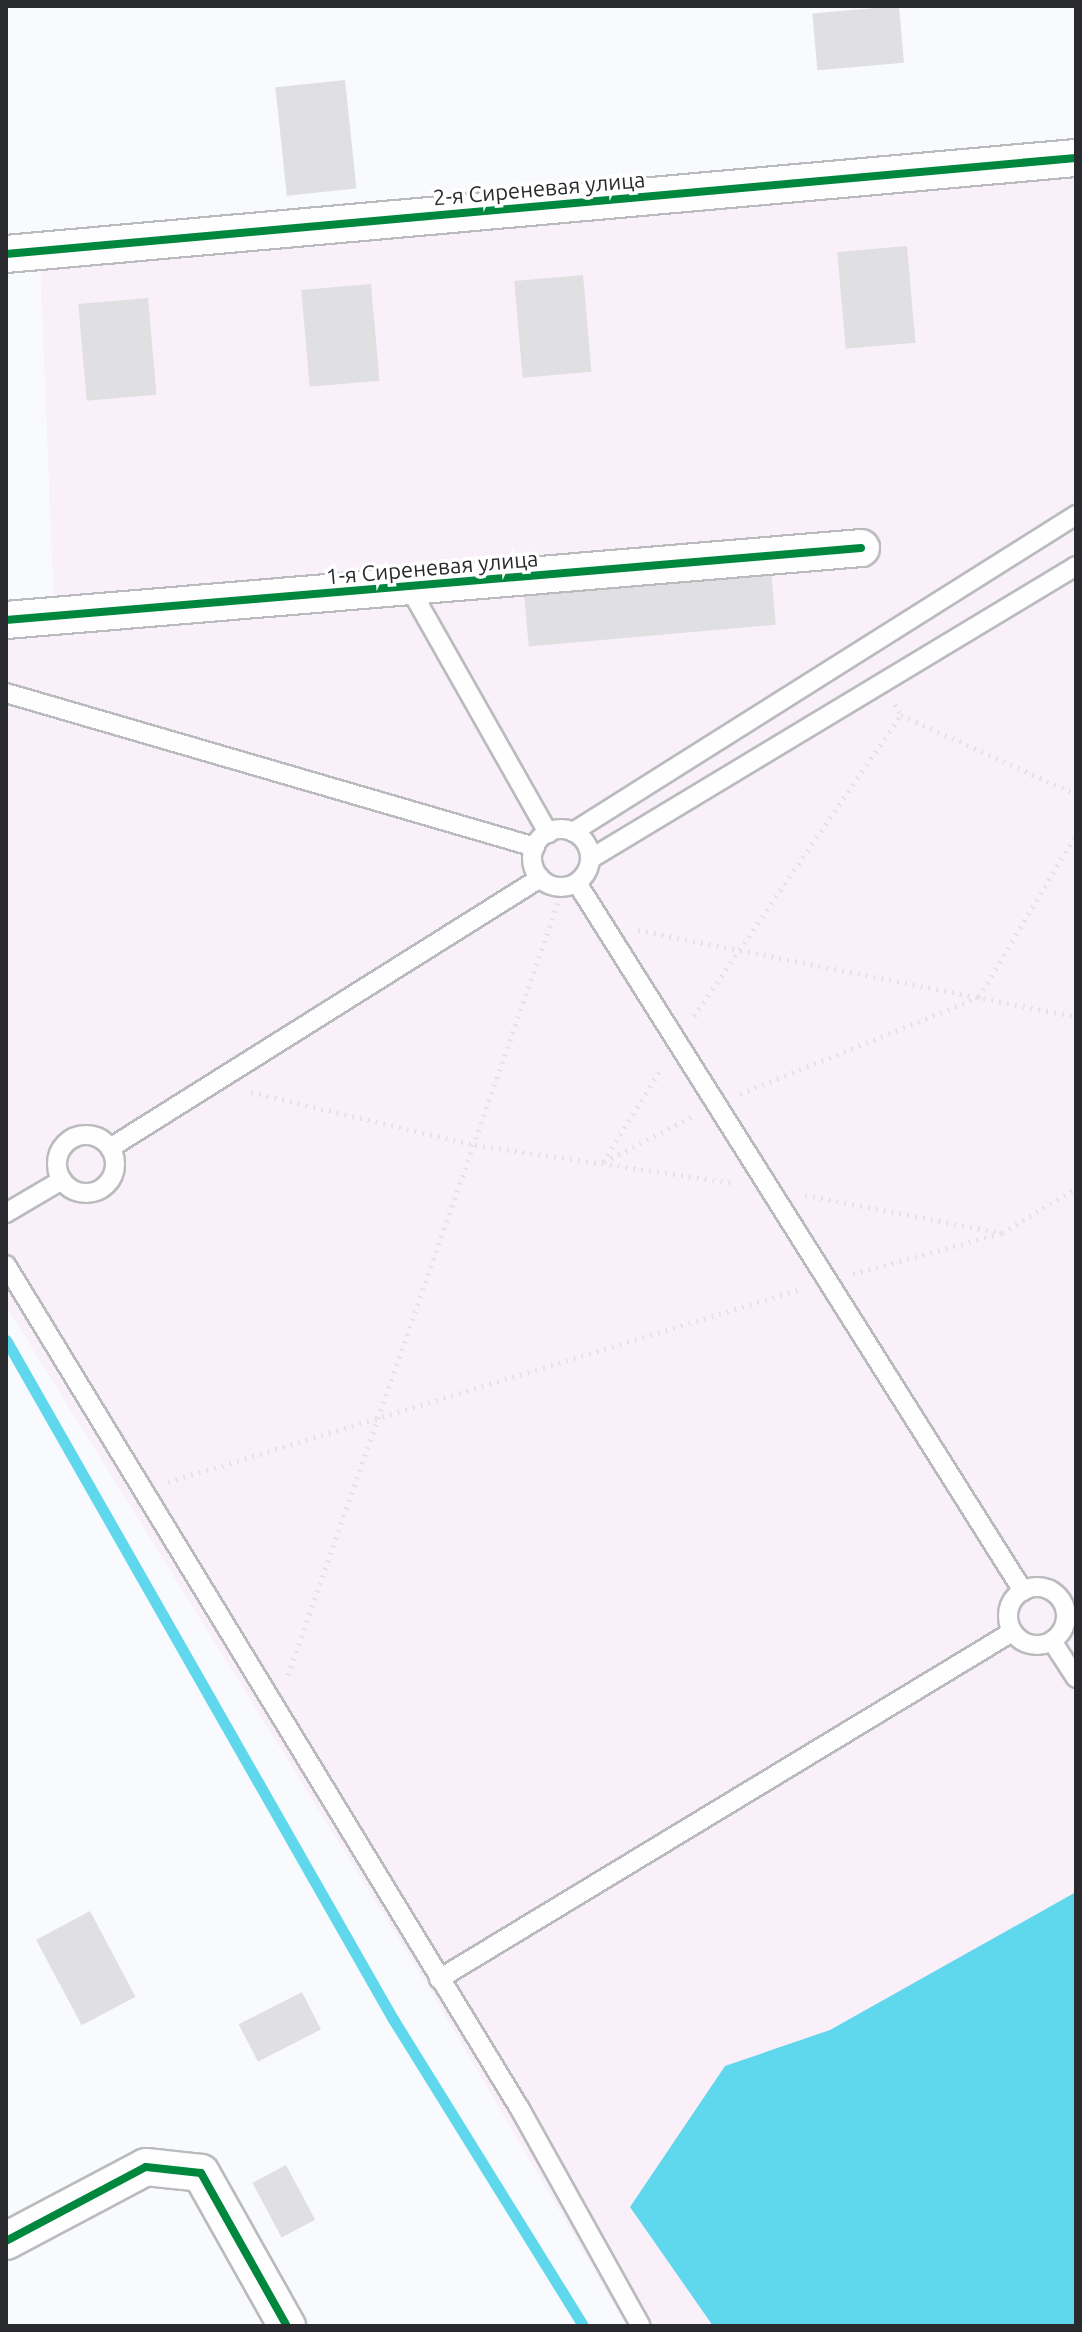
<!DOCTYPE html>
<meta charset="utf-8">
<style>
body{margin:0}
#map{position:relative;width:1082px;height:2332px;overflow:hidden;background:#f8fafd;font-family:Ubuntu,sans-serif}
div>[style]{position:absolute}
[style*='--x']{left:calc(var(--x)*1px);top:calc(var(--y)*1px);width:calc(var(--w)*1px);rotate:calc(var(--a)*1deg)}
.commercial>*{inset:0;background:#faf0fa}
.water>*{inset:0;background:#5fd7ec}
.stream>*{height:11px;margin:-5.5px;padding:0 5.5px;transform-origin:5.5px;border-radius:5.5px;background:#5fd7ec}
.building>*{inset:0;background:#e0e0e3;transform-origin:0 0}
.path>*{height:5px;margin-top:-2.5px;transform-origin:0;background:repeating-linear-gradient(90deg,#e4e4e4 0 2px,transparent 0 8px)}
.roads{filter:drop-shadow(2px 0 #babbbe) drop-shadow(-2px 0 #babbbe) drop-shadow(0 2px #babbbe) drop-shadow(0 -2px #babbbe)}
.lane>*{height:18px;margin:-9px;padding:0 9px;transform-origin:9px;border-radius:9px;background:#fefeff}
.lane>.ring{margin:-9px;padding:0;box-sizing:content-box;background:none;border:18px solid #fefeff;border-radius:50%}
.street>*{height:36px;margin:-18px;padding:0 18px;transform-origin:18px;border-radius:18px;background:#fefeff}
.cycleway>*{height:8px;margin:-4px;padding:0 4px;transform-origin:4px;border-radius:4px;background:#00873e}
span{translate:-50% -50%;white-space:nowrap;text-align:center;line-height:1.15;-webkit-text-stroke:7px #fff;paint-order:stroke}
.street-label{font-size:22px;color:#292a2d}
.frame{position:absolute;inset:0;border:8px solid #292a2d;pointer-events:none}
</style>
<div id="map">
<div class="commercial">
<div style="clip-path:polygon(1076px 172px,1076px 2326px,627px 2326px,426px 1983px,6px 1306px,6px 612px,54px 608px,40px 262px)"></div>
</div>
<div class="water">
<div style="clip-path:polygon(1076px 1892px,1076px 2326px,713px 2326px,630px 2207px,725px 2066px,830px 2030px)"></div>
</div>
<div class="stream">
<div style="--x:6;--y:1340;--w:782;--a:60.32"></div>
<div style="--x:393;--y:2019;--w:361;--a:58.2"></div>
</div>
<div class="building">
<div style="left:899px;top:6px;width:57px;height:87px;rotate:85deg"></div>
<div style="left:345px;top:80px;width:109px;height:70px;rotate:84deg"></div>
<div style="left:907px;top:246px;width:97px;height:70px;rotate:85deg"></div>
<div style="left:583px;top:275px;width:97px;height:69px;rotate:85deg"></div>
<div style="left:371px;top:284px;width:97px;height:70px;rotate:85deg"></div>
<div style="left:148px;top:298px;width:97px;height:70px;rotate:85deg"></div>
<div style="left:771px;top:570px;width:55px;height:248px;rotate:85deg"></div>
<div style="left:90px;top:1911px;width:97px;height:61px;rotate:62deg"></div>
<div style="left:302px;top:1992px;width:42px;height:71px;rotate:63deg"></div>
<div style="left:286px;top:2165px;width:62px;height:38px;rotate:62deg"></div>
</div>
<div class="path">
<div style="--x:895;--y:704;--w:13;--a:61"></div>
<div style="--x:901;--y:715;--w:192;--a:24.3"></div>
<div style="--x:638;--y:930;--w:447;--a:11.2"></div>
<div style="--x:694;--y:1016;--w:365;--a:-55.5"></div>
<div style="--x:251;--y:1092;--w:230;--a:13.3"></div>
<div style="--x:475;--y:1145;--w:264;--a:8.3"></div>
<div style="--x:740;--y:1094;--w:258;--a:-22.1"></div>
<div style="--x:979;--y:997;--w:190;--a:-59.2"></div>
<div style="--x:603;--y:1162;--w:110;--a:-58.1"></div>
<div style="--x:604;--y:1162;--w:98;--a:-27.3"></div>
<div style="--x:805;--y:1195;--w:201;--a:10.9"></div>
<div style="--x:1002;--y:1233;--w:87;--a:-31.3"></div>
<div style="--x:853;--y:1274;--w:155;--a:-15.4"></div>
<div style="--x:168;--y:1482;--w:662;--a:-16.96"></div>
<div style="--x:288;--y:1675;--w:818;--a:-70.72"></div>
</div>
<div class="roads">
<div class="lane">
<div style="--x:409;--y:587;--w:283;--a:60.5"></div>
<div style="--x:6;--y:693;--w:551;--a:16.23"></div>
<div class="ring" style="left:532px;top:829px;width:40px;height:40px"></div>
<div style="--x:573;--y:832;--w:595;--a:-32.22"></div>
<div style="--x:590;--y:859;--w:567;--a:-31.08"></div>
<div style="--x:577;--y:883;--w:837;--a:57.79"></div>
<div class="ring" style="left:57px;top:1135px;width:40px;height:40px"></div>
<div style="--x:110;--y:1148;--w:508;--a:-32.12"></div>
<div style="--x:6;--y:1213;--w:65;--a:-30.5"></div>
<div style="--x:6;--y:1265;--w:988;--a:58.66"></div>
<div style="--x:520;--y:2109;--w:248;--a:60.9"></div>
<div class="ring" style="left:1008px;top:1587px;width:40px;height:40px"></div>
<div style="--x:1052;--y:1641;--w:44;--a:57"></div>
<div style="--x:439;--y:1979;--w:670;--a:-31.2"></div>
</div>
<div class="street">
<div style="--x:6;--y:254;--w:1074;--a:-5.13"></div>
<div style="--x:6;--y:620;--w:858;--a:-4.81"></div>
<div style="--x:6;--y:2241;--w:158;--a:-27.9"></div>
<div style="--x:146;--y:2167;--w:55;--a:6.2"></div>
<div style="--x:201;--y:2173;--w:176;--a:60.7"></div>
</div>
</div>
<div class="cycleway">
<div style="--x:6;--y:254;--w:1074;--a:-5.13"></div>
<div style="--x:6;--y:620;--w:858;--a:-4.81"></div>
<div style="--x:6;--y:2241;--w:158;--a:-27.9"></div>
<div style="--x:146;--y:2167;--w:55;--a:6.2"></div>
<div style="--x:201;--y:2173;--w:176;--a:60.7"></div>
</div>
<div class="street-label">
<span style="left:539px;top:188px;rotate:-5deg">2-я Сиреневая улица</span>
<span style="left:432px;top:567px;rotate:-5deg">1-я Сиреневая улица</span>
</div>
<div class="frame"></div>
</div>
